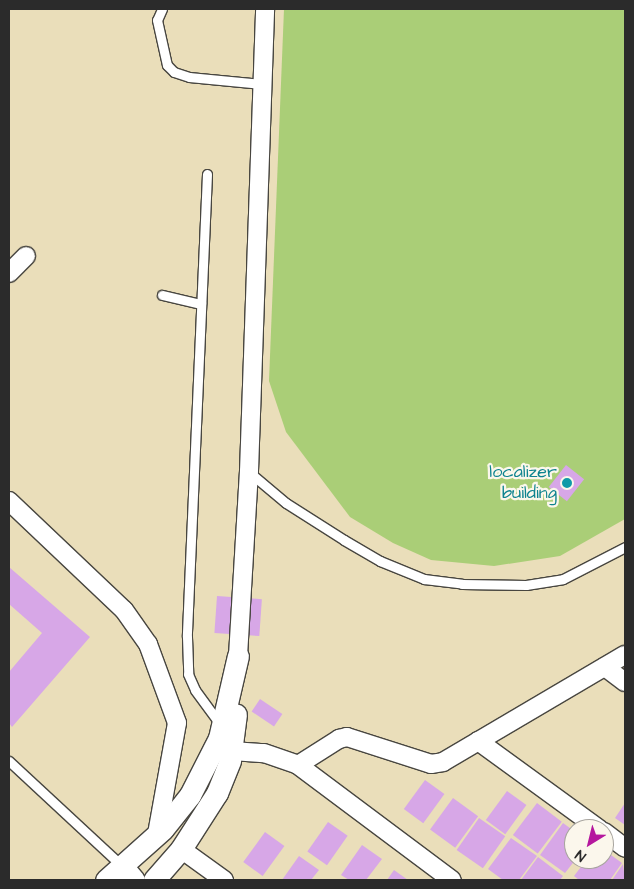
<!DOCTYPE html>
<style>
body{margin:0}
#map{position:relative;width:634px;height:889px;overflow:hidden;background:#eadeba;font-family:"Architects Daughter",sans-serif}
div>[style]{position:absolute}
[style*='--x']{left:calc(var(--x)*1px);top:calc(var(--y)*1px);width:calc(var(--w)*1px);rotate:calc(var(--a)*1deg)}
.green>*{inset:0;background:#aace77}
.building>*{inset:0;background:#d7a7e7;transform-origin:0 0}
.roads{filter:drop-shadow(1px 0 #484640) drop-shadow(-1px 0 #484640) drop-shadow(0 1px #484640) drop-shadow(0 -1px #484640)}
.service>*{height:9px;margin:-4.5px;padding:0 4.5px;transform-origin:4.5px;border-radius:4.5px;background:#fff}
.minor>*{height:18px;margin:-9px;padding:0 9px;transform-origin:9px;border-radius:9px;background:#fff}
.tertiary>*{height:21px;margin:-10.5px;padding:0 10.5px;transform-origin:10.5px;border-radius:10.5px;background:#fff}
.dots>*{width:14px;height:14px;translate:-50% -50%;box-sizing:border-box;border:2px solid #fbf7ec;border-radius:50%}
span{translate:-50% -50%;white-space:nowrap;text-align:center;line-height:1.15;-webkit-text-stroke:4.5px #fbf7ec;paint-order:stroke}
.culture-label{font-size:18px;color:#0d838f}
.right{translate:-100% -50%;text-align:right}
.frame{position:absolute;inset:0;border:10px solid #2b2b2b;pointer-events:none}
.north{position:absolute;left:564px;top:819px;width:50px;height:50px;box-sizing:border-box;background:#fbf7ec;border:1px solid #a8a59f;border-radius:50%;rotate:216deg;font-size:14px;font-weight:700;line-height:20px;text-align:center;color:#2b2b2b}
.north::after{content:'';display:block;margin:auto;width:18px;height:22px;background:#b5179e;clip-path:polygon(50% 0,100% 100%,50% 72%,0 100%)}
</style>
<div id="map">
<div class="green">
<div style="clip-path:polygon(284px 9px,625px 9px,625px 519px,560px 556px,494px 566px,431px 560px,393px 543px,350px 517px,286px 432px,269px 381px)"></div>
</div>
<div class="building">
<div style="left:566px;top:465px;width:23px;height:28px;rotate:38deg"></div>
<div style="clip-path:polygon(9px 567px,90px 637px,12px 727px,9px 723px,9px 672px,42px 633px,9px 604px)"></div>
<div style="left:217px;top:596px;width:45px;height:37px;rotate:4deg"></div>
<div style="left:260px;top:699px;width:27px;height:15px;rotate:34deg"></div>
<div style="left:425px;top:780px;width:24px;height:36px;rotate:36deg"></div>
<div style="left:507px;top:791px;width:24px;height:36px;rotate:36deg"></div>
<div style="left:453px;top:798px;width:31px;height:39px;rotate:36deg"></div>
<div style="left:537px;top:803px;width:31px;height:40px;rotate:37deg"></div>
<div style="clip-path:polygon(625px 803px,625px 825px,615px 818px)"></div>
<div style="left:479px;top:818px;width:32px;height:39px;rotate:35deg"></div>
<div style="left:328px;top:822px;width:24px;height:36px;rotate:35deg"></div>
<div style="clip-path:polygon(563px 823px,574px 831px,576px 859px,565px 873px,540px 855px)"></div>
<div style="left:265px;top:832px;width:24px;height:37px;rotate:36deg"></div>
<div style="clip-path:polygon(511px 838px,537px 856px,519px 880px,503px 880px,488px 869px)"></div>
<div style="clip-path:polygon(362px 845px,382px 859px,366px 880px,349px 880px,341px 875px)"></div>
<div style="clip-path:polygon(604px 850px,622px 863px,610px 880px,579px 880px,574px 876px,587px 859px,604px 859px)"></div>
<div style="clip-path:polygon(299px 856px,319px 870px,311px 880px,282px 880px)"></div>
<div style="clip-path:polygon(538px 857px,563px 876px,560px 880px,521px 880px)"></div>
<div style="clip-path:polygon(623px 864px,625px 880px,612px 880px)"></div>
<div style="clip-path:polygon(394px 870px,408px 880px,387px 880px)"></div>
</div>
<div class="roads">
<div class="service">
<div style="--x:162;--y:9;--w:12;--a:114"></div>
<div style="--x:157;--y:20;--w:46;--a:77.5"></div>
<div style="--x:167;--y:65;--w:10;--a:45"></div>
<div style="--x:174;--y:72;--w:16;--a:18"></div>
<div style="--x:189;--y:77;--w:73;--a:5.5"></div>
<div style="--x:207;--y:174;--w:463;--a:92.5"></div>
<div style="--x:187;--y:637;--w:37;--a:88"></div>
<div style="--x:188;--y:674;--w:17;--a:66"></div>
<div style="--x:195;--y:690;--w:42;--a:53.7"></div>
<div style="--x:162;--y:295;--w:40;--a:13"></div>
<div style="--x:249;--y:472;--w:48;--a:40"></div>
<div style="--x:286;--y:503;--w:69;--a:32.5"></div>
<div style="--x:344;--y:540;--w:42;--a:30.3"></div>
<div style="--x:380;--y:561;--w:48;--a:22.2"></div>
<div style="--x:424;--y:579;--w:38;--a:7"></div>
<div style="--x:462;--y:584;--w:64;--a:0.9"></div>
<div style="--x:526;--y:585;--w:37;--a:-9"></div>
<div style="--x:563;--y:579;--w:70;--a:-27.3"></div>
<div style="--x:9;--y:761;--w:154;--a:42.9"></div>
</div>
<div class="minor">
<div style="--x:9;--y:273;--w:24;--a:-45"></div>
<div style="--x:9;--y:501;--w:158;--a:43.5"></div>
<div style="--x:124;--y:610;--w:42;--a:54.8"></div>
<div style="--x:148;--y:644;--w:84;--a:69.8"></div>
<div style="--x:177;--y:723;--w:113;--a:100.2"></div>
<div style="--x:238;--y:656;--w:185;--a:-86.6"></div>
<div style="--x:249;--y:471;--w:462;--a:-88"></div>
<div style="--x:605;--y:667;--w:25;--a:37"></div>
<div style="--x:478;--y:741;--w:150;--a:36"></div>
<div style="--x:232;--y:751;--w:32;--a:4"></div>
<div style="--x:264;--y:753;--w:36;--a:19"></div>
<div style="--x:298;--y:765;--w:192;--a:36.8"></div>
<div style="--x:298;--y:765;--w:49;--a:-32.4"></div>
<div style="--x:339;--y:739;--w:8;--a:-14"></div>
<div style="--x:347;--y:737;--w:88;--a:17.8"></div>
<div style="--x:431;--y:764;--w:12;--a:-9"></div>
<div style="--x:443;--y:762;--w:211;--a:-30.5"></div>
<div style="--x:604;--y:832;--w:26;--a:37"></div>
<div style="--x:181;--y:849;--w:53;--a:35.8"></div>
</div>
<div class="tertiary">
<div style="--x:123;--y:867;--w:17;--a:50"></div>
<div style="--x:106;--y:880;--w:76;--a:-41.8"></div>
<div style="--x:163;--y:829;--w:43;--a:-51.5"></div>
<div style="--x:190;--y:795;--w:64;--a:-63"></div>
<div style="--x:219;--y:738;--w:84;--a:-77"></div>
<div style="--x:154;--y:880;--w:41;--a:-48.9"></div>
<div style="--x:181;--y:849;--w:67;--a:-57.3"></div>
<div style="--x:217;--y:793;--w:35;--a:-68"></div>
<div style="--x:230;--y:760;--w:46;--a:-82.6"></div>
</div>
</div>
<div class="dots">
<div style="left:567px;top:483px;background:#0f9aa8"></div>
</div>
<div class="culture-label">
<span class="right" style="left:557px;top:483px">localizer<br>building</span>
</div>
<div class="frame"></div>
<div class="north">N</div>
</div>
